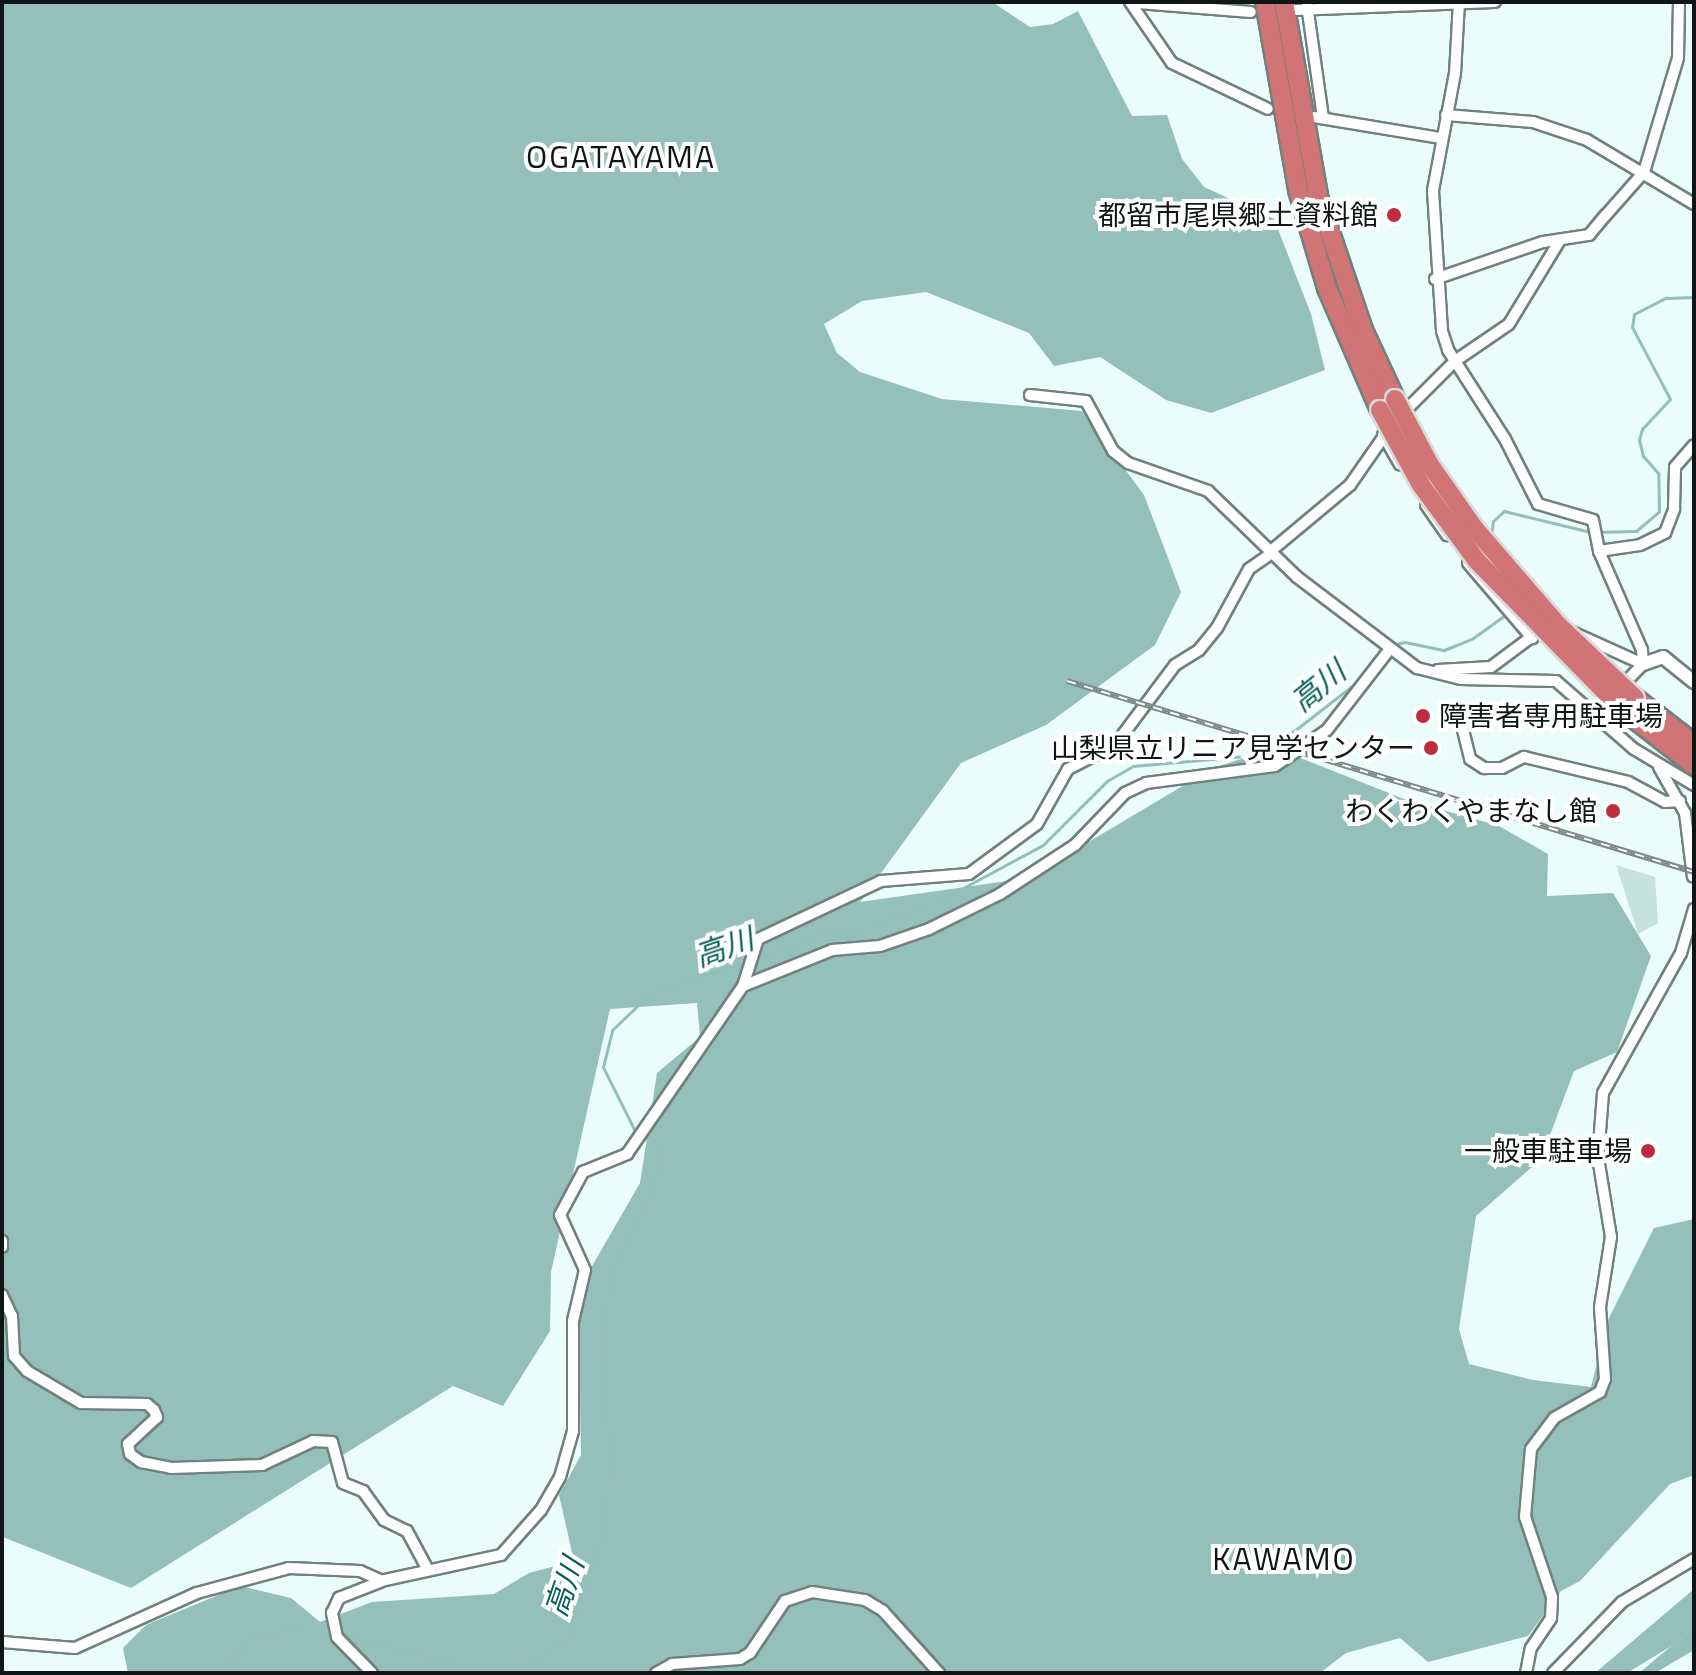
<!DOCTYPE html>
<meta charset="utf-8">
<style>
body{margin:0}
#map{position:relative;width:1696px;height:1675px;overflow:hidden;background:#eafdfa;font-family:"Titillium Web","Noto Sans JP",sans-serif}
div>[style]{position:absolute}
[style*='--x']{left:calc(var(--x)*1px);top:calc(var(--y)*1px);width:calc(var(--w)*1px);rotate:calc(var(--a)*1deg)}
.green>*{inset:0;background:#c7e2dd}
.forest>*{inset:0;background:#95bfb9}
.water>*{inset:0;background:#94beb8}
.stream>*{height:3px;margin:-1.5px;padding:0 1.5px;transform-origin:1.5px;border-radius:1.5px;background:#94beb8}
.roads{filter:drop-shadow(2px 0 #70817e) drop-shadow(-2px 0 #70817e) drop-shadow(0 2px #70817e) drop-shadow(0 -2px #70817e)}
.minor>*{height:10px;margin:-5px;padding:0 5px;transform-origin:5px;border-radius:5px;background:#fff}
.tertiary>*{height:12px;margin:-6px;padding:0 6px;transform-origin:6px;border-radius:6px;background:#fff}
.motorway>*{height:18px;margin:-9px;padding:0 9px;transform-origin:9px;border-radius:9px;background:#d07475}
.rail>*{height:6px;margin-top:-3px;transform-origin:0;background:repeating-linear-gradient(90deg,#fff 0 9px,#7b8886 0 18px);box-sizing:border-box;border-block:2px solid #7b8886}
.bridges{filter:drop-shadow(2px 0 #d9dada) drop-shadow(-2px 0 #d9dada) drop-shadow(0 2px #d9dada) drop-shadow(0 -2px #d9dada)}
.motorway-bridge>*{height:18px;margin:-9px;padding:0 9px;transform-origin:9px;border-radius:9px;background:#d07475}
.dots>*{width:22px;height:22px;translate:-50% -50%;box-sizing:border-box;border:4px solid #fff;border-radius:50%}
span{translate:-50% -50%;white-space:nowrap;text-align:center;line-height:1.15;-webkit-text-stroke:8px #fff;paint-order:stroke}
.poi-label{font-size:28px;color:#101615}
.right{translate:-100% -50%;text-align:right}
.left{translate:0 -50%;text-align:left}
.water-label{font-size:30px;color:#066058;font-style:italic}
.quarter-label{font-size:32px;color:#101615;letter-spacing:2px}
.frame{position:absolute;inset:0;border:4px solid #101615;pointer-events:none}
</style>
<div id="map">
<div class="green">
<div style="clip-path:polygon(1616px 865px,1655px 877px,1658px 923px,1638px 934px)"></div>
</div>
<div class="forest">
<div style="clip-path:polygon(2px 2px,992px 2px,1030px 27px,1053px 24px,1078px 11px,1132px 116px,1167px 115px,1182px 159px,1204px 187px,1274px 219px,1311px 314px,1325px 370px,1211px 413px,1166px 400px,1100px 357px,1054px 366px,1029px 333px,926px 292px,862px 301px,824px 324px,837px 353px,860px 372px,942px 399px,1082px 411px,1144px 495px,1181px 592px,1155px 645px,1046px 725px,961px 763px,860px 902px,1028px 878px,1213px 768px,1275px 748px,1404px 799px,1499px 826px,1548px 854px,1547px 896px,1613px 893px,1651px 956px,1617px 1052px,1574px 1071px,1541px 1159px,1476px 1216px,1459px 1329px,1469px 1364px,1533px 1380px,1591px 1387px,1607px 1322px,1654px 1228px,1694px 1219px,1694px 1475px,1670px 1484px,1580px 1581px,1561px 1591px,1528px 1636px,1428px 1662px,1400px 1638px,1346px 1653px,1320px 1673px,128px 1673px,123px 1648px,146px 1625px,240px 1586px,291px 1598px,320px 1622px,372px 1602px,494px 1594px,529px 1573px,574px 1561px,559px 1495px,581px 1455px,580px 1395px,569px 1306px,640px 1183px,657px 1073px,700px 1037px,697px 1003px,610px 1009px,551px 1272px,550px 1331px,503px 1406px,453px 1386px,131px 1588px,3px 1537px)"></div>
<div style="clip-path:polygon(1694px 1589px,1694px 1627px,1673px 1645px,1627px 1673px,1595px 1673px)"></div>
</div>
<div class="water">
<div style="clip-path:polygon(1694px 1627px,1694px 1650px,1655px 1673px,1639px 1673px)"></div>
</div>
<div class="stream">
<div style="--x:1491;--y:537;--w:16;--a:-83"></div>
<div style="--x:1493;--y:521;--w:15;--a:-42"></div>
<div style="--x:1504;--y:511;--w:89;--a:13.6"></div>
<div style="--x:1591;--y:532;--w:45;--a:-1.3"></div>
<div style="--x:1636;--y:531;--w:30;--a:-40"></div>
<div style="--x:1659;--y:512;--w:39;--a:-91"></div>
<div style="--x:1658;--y:473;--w:23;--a:-131"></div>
<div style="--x:1643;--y:456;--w:16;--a:-104"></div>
<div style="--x:1639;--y:440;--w:11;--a:-75"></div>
<div style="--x:1642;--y:429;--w:41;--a:-47"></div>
<div style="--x:1670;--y:399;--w:81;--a:-117.8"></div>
<div style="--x:1632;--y:327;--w:13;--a:-81"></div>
<div style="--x:1634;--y:314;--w:36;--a:-27"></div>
<div style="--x:1666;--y:298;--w:28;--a:-2"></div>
<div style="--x:1392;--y:645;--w:13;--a:-13"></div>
<div style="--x:1405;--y:642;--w:40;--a:12"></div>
<div style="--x:1444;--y:650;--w:31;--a:-22"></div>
<div style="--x:1473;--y:638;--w:43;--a:-35.5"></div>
<div style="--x:756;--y:960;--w:72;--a:-21.9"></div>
<div style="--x:823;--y:933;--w:43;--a:-6.6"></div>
<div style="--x:866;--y:928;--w:76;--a:-20.1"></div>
<div style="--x:937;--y:902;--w:120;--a:-28.3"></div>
<div style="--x:1043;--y:845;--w:91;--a:-45"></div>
<div style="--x:1107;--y:781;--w:30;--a:-30"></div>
<div style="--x:1133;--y:766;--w:113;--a:-5.1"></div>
<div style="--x:1246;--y:756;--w:54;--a:-27.5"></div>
<div style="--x:1294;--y:731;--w:85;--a:-37.8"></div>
<div style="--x:635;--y:1131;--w:72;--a:-116.6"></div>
<div style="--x:603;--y:1067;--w:38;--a:-76"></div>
<div style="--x:612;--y:1030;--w:57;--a:-43.6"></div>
<div style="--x:653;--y:991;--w:100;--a:-16.8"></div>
<div style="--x:344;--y:1636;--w:143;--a:13.7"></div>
<div style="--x:483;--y:1670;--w:49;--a:-9.5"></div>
<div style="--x:531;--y:1662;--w:45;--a:-34"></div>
<div style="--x:568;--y:1637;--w:110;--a:-70.9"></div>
<div style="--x:604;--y:1533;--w:82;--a:-85.8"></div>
<div style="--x:610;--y:1451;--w:103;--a:-95.5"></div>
<div style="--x:600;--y:1348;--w:74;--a:-81.4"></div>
<div style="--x:611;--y:1275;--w:74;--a:-63.4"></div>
<div style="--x:644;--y:1209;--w:49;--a:-70.8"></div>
<div style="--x:660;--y:1163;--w:11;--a:-85"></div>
<div style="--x:661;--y:1152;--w:18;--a:-124"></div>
<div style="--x:218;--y:1673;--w:52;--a:-45.8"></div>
<div style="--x:254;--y:1636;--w:40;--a:-10"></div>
<div style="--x:293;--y:1629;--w:40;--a:7.1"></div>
</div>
<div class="roads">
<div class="minor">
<div style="--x:1130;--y:2;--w:74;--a:55.5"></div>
<div style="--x:1172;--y:63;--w:106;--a:25.6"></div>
<div style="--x:1459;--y:2;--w:71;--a:93.2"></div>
<div style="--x:1455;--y:73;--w:120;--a:100.6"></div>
<div style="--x:1433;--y:191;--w:140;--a:86.3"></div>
<div style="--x:1442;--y:331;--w:20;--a:72"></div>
<div style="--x:1448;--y:350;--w:106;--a:57.4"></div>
<div style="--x:1505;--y:439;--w:73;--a:63.1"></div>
<div style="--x:1538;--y:504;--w:57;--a:16.2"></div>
<div style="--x:1593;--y:520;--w:32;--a:79"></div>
<div style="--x:1599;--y:551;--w:108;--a:66.5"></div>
<div style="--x:1642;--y:650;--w:14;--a:86"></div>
<div style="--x:1643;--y:664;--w:74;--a:133.9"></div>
<div style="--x:1138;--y:3;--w:113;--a:4.6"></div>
<div style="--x:1307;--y:5;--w:114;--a:81.9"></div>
<div style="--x:1294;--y:10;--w:201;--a:-2.3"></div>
<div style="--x:1446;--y:115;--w:87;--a:4.6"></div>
<div style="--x:1533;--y:122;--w:57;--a:18.4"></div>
<div style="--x:1587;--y:140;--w:125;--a:30.9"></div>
<div style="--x:1314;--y:117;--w:129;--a:9.4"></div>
<div style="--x:1435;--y:279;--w:114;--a:-18.9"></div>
<div style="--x:1543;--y:242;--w:47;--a:-8.7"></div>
<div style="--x:1589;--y:235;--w:26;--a:-50"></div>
<div style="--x:1606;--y:215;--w:57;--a:-48.5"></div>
<div style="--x:1644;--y:172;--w:119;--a:-73.4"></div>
<div style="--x:1678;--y:58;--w:56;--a:-89"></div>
<div style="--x:1030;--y:395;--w:56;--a:6.1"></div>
<div style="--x:1086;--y:401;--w:57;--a:61.6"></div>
<div style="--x:1113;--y:451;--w:19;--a:39"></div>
<div style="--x:1128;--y:463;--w:85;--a:19.3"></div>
<div style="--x:1208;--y:491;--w:124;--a:44"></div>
<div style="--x:1297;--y:577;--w:151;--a:37.2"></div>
<div style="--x:1417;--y:668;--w:45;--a:14"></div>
<div style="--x:1461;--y:679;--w:95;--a:1.2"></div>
<div style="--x:1556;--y:681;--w:103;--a:41.1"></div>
<div style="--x:1634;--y:749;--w:70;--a:31"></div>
<div style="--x:1402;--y:414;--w:75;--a:-45"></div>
<div style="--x:1455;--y:361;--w:65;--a:-34.4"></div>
<div style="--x:1509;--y:324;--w:98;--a:-58.7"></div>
<div style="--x:1383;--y:435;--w:34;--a:60"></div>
<div style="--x:1426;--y:505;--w:37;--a:55"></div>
<div style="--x:1272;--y:550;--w:102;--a:-39.8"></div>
<div style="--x:1350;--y:485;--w:72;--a:-55.2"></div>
<div style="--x:1599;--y:551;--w:41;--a:-8.3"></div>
<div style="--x:1640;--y:545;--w:28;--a:-26"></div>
<div style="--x:1665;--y:533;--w:26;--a:-69"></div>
<div style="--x:1674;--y:509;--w:42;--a:-88.6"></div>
<div style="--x:1675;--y:467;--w:29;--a:-49"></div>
<div style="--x:1468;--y:563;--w:99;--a:49.5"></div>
<div style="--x:1572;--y:632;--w:78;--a:24.3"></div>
<div style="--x:1438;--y:670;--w:53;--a:-3.2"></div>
<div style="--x:1491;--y:667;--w:54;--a:-36.7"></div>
<div style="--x:1462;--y:726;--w:34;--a:76"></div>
<div style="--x:1470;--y:759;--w:17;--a:33"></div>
<div style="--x:1484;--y:768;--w:18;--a:0"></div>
<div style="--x:1502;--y:768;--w:25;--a:-27"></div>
<div style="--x:1524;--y:757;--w:107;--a:13.5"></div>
<div style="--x:1628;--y:782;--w:42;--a:28.4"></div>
<div style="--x:1665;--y:802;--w:15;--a:-4"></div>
<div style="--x:1659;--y:767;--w:53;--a:60.5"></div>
<div style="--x:1685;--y:813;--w:64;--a:82.9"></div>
<div style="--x:743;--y:986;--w:49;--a:-72.3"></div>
<div style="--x:758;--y:939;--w:136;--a:-25.2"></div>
<div style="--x:881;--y:881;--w:88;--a:-4.5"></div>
<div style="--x:969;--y:874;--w:84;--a:-36.3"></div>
<div style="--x:1037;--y:824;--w:63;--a:-60.6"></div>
<div style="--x:1068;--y:769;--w:53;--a:-27.1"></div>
<div style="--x:1115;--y:745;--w:100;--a:-53.1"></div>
<div style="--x:1175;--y:665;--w:28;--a:-32"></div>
<div style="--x:1199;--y:650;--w:28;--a:-51"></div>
<div style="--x:1217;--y:628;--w:67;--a:-61.5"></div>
<div style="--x:1249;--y:569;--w:29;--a:-35"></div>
<div style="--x:2;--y:1241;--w:6;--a:90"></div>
<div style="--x:2;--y:1295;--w:23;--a:65"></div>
<div style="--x:12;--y:1316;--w:40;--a:87.1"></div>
<div style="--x:14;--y:1356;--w:20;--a:49"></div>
<div style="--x:27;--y:1371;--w:63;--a:30.7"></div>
<div style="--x:81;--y:1403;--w:66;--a:0.9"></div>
<div style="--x:147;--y:1404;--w:9;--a:41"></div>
<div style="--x:154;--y:1410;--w:8;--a:67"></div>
<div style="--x:157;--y:1417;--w:40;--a:137"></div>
<div style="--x:128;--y:1444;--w:10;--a:79"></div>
<div style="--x:130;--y:1454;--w:14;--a:36"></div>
<div style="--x:141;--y:1462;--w:31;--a:11"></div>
<div style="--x:171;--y:1468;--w:91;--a:-1.9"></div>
<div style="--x:262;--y:1465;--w:56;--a:-25.2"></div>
<div style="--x:313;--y:1441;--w:19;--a:3"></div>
<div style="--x:332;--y:1442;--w:42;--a:75"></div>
<div style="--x:343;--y:1483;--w:22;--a:22"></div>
<div style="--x:363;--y:1491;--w:36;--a:54"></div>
<div style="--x:384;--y:1520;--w:25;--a:26"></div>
<div style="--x:407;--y:1531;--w:44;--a:61.7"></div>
<div style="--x:2;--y:1642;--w:73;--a:4.7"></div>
<div style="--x:75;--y:1648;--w:134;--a:-24.3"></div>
<div style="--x:197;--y:1593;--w:95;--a:-15.2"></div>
<div style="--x:289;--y:1568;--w:71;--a:2.4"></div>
<div style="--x:360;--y:1571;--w:22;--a:24"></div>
<div style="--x:372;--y:1673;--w:50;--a:-134.2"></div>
<div style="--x:337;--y:1637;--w:25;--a:-102"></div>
<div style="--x:332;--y:1613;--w:17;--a:-65"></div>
<div style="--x:339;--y:1598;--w:49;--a:-21.4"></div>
<div style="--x:385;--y:1580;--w:119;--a:-12.2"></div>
<div style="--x:501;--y:1555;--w:60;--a:-48.4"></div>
<div style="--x:541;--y:1510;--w:38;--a:-60"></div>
<div style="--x:560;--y:1477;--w:48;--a:-74.2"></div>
<div style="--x:573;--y:1431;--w:110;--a:-90"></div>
<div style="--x:573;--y:1321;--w:52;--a:-76.8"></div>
<div style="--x:585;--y:1270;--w:60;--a:-114.4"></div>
<div style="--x:560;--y:1215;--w:49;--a:-61.9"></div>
<div style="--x:583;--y:1172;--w:48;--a:-22.2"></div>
<div style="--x:627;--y:1154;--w:204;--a:-55.4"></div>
<div style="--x:743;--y:986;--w:96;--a:-22"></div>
<div style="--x:832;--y:950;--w:48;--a:-4.8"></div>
<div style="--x:880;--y:946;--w:52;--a:-19.1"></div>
<div style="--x:929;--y:929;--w:79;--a:-26.2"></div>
<div style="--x:1000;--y:894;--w:90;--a:-33.2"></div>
<div style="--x:1075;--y:845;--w:72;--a:-46.1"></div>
<div style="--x:1125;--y:793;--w:23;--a:-25"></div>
<div style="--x:1146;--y:783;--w:130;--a:-7.5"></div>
<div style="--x:1275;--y:766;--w:63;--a:-34.7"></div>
<div style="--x:1327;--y:730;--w:101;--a:-52.2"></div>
<div style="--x:656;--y:1673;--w:18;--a:-29"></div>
<div style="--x:672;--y:1664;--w:68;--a:-4.2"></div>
<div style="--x:740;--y:1659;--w:12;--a:-31"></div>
<div style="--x:750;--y:1653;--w:63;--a:-56.1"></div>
<div style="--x:785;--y:1601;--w:28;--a:-18"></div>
<div style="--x:812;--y:1592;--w:54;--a:8.6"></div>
<div style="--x:865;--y:1600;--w:21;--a:31"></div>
<div style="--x:883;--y:1611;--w:84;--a:47.9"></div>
<div style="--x:1526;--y:1673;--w:25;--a:-79"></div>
<div style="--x:1531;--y:1648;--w:36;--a:-56"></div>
<div style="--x:1551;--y:1618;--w:21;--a:-87"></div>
<div style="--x:1552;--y:1597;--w:84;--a:-108.6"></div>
<div style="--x:1525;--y:1517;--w:68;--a:-85"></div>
<div style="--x:1531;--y:1449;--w:39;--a:-53"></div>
<div style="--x:1554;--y:1418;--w:53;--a:-29.5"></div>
<div style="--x:1600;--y:1392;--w:14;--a:-69"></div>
<div style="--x:1605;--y:1379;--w:72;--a:-94"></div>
<div style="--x:1600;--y:1307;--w:71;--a:-81.1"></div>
<div style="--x:1611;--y:1237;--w:80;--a:-99.3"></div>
<div style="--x:1598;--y:1158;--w:65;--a:-85.6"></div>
<div style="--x:1603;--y:1093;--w:160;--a:-60.9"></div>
<div style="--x:1681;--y:953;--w:46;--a:-73.5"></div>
<div style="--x:1553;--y:1673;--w:99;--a:-45.8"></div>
<div style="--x:1622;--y:1602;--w:84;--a:-30.8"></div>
</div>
<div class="tertiary">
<div style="--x:1643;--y:664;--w:21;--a:-19"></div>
<div style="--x:1663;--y:657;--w:40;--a:39"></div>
</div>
<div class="motorway">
<div style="--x:1265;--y:2;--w:191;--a:80"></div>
<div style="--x:1298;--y:190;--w:102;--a:73.5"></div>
<div style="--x:1327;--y:288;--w:133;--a:66.5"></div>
<div style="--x:1284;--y:2;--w:201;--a:80"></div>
<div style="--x:1319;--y:200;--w:137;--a:71.3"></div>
<div style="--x:1363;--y:330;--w:76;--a:65.1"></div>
<div style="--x:1635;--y:698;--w:75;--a:37.9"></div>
<div style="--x:1623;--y:710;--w:90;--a:37.8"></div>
</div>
</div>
<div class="rail">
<div style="--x:1067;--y:681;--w:655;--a:16.94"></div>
</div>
<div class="bridges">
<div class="motorway-bridge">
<div style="--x:1395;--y:399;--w:75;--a:62.1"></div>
<div style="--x:1430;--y:465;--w:78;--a:54.9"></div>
<div style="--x:1475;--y:529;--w:127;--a:49.2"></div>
<div style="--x:1558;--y:625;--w:106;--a:43.5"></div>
<div style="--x:1380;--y:410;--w:85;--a:61.3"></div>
<div style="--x:1421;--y:485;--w:94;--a:53.6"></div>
<div style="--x:1477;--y:561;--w:209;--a:45.6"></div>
</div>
</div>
<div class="dots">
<div style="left:1394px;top:215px;background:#bd2d3c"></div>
<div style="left:1423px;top:716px;background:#bd2d3c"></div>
<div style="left:1431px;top:748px;background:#bd2d3c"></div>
<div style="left:1613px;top:811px;background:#bd2d3c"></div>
<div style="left:1648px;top:1151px;background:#bd2d3c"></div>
</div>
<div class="poi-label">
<span class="right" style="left:1378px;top:215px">都留市尾県郷土資料館</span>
<span class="left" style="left:1439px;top:716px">障害者専用駐車場</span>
<span class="right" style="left:1415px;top:748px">山梨県立リニア見学センター</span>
<span class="right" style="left:1597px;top:811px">わくわくやまなし館</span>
<span class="right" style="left:1632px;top:1151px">一般車駐車場</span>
</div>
<div class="water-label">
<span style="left:1318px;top:686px;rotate:-39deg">高川</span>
<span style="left:724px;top:947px;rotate:-19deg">高川</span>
<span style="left:564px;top:1587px;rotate:-71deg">高川</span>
</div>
<div class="quarter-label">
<span style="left:621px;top:156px">OGATAYAMA</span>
<span style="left:1284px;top:1558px">KAWAMO</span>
</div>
<div class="frame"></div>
</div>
